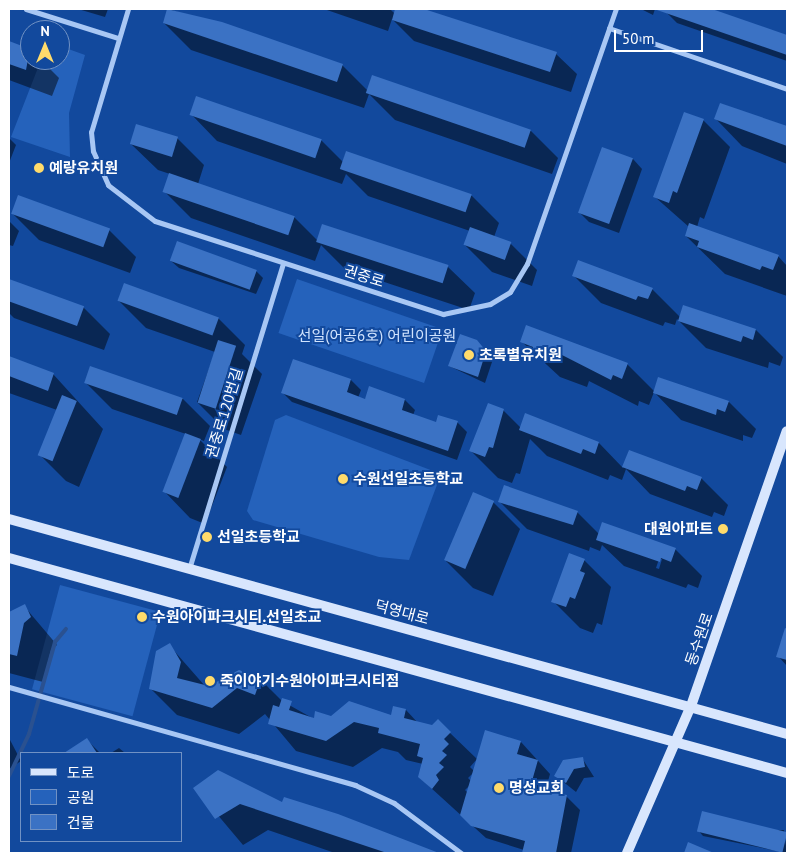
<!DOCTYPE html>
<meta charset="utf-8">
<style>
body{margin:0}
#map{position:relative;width:796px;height:862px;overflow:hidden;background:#12499d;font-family:"PT Sans","Noto Sans KR",sans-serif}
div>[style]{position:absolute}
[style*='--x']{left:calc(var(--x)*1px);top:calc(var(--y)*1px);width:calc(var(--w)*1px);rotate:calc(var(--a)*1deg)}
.green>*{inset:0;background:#2562bb;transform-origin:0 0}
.shadow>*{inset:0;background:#0007}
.stream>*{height:4px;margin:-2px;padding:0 2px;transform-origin:2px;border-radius:2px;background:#2a5190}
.building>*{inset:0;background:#3b72c4;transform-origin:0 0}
.minor>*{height:5px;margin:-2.5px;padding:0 2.5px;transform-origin:2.5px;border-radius:2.5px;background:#a8c7f4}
.secondary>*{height:10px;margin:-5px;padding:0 5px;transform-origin:5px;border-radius:5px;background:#d8e6fd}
.dots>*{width:14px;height:14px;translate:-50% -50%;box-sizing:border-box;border:2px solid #12499d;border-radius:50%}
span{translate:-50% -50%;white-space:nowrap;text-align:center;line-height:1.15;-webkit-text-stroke:4px #12499d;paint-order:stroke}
.poi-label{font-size:15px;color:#fff;font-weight:700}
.left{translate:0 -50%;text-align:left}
.right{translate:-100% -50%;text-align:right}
.street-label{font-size:15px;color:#fff}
.park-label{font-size:15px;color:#d0e3fe}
.frame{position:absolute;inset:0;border:10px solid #fff;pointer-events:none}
.legend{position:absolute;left:20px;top:752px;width:162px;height:90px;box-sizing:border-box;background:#12499d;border:1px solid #7192c4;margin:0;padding:6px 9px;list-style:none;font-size:15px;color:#fff}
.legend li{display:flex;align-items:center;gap:10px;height:25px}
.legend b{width:25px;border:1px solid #7192c4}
.north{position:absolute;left:20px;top:20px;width:50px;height:50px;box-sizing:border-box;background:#12499d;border:1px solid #7192c4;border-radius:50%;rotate:0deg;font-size:14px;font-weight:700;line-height:20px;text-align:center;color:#fff}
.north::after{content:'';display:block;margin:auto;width:18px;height:22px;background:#ffdb6b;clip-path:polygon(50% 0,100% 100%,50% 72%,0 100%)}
.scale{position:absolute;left:614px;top:30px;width:89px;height:22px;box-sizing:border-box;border:2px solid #fff;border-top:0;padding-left:6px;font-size:15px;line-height:18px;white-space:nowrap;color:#fff;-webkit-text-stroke:4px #12499d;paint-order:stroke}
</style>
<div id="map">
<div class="green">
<div style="clip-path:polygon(60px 46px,85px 55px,69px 113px,70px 157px,11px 137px,41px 60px,60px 60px)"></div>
<div style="left:297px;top:279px;width:154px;height:57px;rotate:19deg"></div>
<div style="clip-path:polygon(286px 415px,441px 474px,409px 560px,379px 557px,253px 520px,247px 511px,275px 420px)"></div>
<div style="left:60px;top:585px;width:104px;height:108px;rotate:15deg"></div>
</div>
<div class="shadow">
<div style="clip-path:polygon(78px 9px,108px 9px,105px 17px)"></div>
<div style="clip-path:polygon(168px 9px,342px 65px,368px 91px,373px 77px,531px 131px,558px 158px,552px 174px,395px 120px,369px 94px,364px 108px,191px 50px,164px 23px)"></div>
<div style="clip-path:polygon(324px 9px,390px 9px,395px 14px,397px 9px,421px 9px,556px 54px,577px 74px,571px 92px,414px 41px,392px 19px,388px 31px)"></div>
<div style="clip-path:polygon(641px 9px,655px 9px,653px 15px)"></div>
<div style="clip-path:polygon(669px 9px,708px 9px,787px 36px,787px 61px,677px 23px,667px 13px)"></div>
<div style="clip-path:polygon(9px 43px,30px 50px,30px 60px,41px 60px,59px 78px,52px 96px,9px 80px)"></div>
<div style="clip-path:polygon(721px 104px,787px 127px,787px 164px,742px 146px,716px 119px)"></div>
<div style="clip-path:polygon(191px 114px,321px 140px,343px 162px,346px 152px,472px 196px,499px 223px,494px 237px,510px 243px,537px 270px,532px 286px,492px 272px,465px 245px,470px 231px,368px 196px,346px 174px,342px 184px,217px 141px)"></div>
<div style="clip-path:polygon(703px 120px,730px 147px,704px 219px,700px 217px,697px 227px,778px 256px,787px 266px,787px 296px,725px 274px,686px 236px,689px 227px,655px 197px)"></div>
<div style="clip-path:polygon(9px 138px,16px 145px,9px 163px)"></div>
<div style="clip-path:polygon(177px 138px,204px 165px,198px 184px,294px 217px,318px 241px,448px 267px,475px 293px,469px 310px,345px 269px,321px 245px,315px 261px,191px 218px,164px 191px,170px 174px,158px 170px,131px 144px)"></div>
<div style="clip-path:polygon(603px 149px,633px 159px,642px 169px,619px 233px,589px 222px,580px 213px)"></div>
<div style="clip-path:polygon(12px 213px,109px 230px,136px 257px,130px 273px,39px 240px)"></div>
<div style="clip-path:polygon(9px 221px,19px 231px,13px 246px,9px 245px)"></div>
<div style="clip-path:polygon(171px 261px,256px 271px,263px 278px,256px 294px,179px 268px)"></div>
<div style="clip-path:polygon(574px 276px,652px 289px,680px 317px,684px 306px,756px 330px,783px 357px,780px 366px,769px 362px,768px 368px,706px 348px,677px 319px,675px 325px,665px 322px,663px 326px,601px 303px)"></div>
<div style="clip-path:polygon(9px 280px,83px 307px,110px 334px,104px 350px,14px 318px,9px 313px)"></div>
<div style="clip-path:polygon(119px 301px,218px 318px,245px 345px,242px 354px,262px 374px,241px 435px,224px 429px,197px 402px,215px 352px,146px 328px)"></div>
<div style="clip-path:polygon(521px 341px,627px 364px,655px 392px,659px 378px,729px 402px,756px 429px,752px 438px,743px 435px,743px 441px,681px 420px,654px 392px,649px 405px,639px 401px,638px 406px,589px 381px,587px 387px,560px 377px)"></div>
<div style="clip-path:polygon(484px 349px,493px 359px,485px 383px,449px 366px)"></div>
<div style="clip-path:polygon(9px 358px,53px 374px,103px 429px,79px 487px,66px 481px,39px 454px,57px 410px,9px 393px)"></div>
<div style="clip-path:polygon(294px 360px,351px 380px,361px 390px,358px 398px,365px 400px,370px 388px,405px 400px,415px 410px,413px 415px,437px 423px,457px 422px,467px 432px,457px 460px,292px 402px,282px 392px)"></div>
<div style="clip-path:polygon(90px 368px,183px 399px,210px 426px,204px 441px,199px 439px,227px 467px,205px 524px,190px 518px,164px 491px,186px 434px,112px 409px,85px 382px)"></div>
<div style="clip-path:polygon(503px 410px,521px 428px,599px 443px,623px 468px,629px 451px,701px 478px,728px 505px,724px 516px,714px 512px,712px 517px,650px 494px,626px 469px,622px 480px,610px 475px,608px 480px,547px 456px,530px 439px,520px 474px,516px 473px,512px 483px,498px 478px,471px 451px)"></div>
<div style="clip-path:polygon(493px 502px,520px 529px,493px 596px,473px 588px,446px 561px)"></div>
<div style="clip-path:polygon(evenodd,500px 502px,577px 512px,599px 534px,675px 549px,702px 576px,698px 588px,688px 584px,686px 588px,624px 566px,602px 545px,600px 551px,590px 547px,589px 551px,527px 529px,500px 502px,659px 559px,662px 559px,659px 569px,656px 568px,659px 559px)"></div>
<div style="clip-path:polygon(584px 560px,611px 587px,602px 625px,597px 623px,593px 633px,580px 628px,553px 601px)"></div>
<div style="clip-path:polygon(24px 606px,57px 645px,51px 650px,43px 682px,9px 673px,9px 623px,17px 625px)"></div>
<div style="clip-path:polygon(783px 640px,787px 642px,787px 666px,778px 656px)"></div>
<div style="clip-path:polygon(evenodd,169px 645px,205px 686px,260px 679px,282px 701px,314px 719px,391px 716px,406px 710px,418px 723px,450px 733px,477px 759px,470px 767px,474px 771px,521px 742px,550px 774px,545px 792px,566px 796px,580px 810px,571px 853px,523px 853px,524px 850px,486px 838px,419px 777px,423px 764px,406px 760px,398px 752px,382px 748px,353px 767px,296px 751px,265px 714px,239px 734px,177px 715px,150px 688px,169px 645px,474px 772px,471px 781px,468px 778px,474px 772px,169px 645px,470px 785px,468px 793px,465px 790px,470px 785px)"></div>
<div style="clip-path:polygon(9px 738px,21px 761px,9px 769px)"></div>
<div style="clip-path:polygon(87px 740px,100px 753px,67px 753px)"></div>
<div style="clip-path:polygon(119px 748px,125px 753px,111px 753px)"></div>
<div style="clip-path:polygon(582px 758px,594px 777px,584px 778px,576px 792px,556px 776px)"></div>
<div style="clip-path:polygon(195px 788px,282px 804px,430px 853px,335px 853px,268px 830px,243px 845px)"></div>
<div style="clip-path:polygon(698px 830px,784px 830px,787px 853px,703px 836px)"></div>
</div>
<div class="stream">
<div style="--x:9;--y:776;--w:47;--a:-64.5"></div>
<div style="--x:29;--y:734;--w:96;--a:-74.2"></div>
<div style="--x:55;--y:642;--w:17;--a:-50"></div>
</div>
<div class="building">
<div style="clip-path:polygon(167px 9px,222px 22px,343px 64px,337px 82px,163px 23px)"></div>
<div style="clip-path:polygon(395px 9px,424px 9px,557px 52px,550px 72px,392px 20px)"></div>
<div style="clip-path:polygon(712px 9px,787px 35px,787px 55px,657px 10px)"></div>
<div style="clip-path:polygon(9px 41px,30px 49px,26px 70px,9px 64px)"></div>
<div style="left:372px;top:75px;width:168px;height:19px;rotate:19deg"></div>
<div style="left:196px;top:96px;width:133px;height:20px;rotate:19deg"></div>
<div style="clip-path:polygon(720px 103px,787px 126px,787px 146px,714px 119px)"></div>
<div style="clip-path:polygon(684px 112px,704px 119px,677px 193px,673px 191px,669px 203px,653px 197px)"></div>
<div style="left:136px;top:124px;width:44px;height:21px;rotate:17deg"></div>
<div style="left:602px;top:147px;width:33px;height:70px;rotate:20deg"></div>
<div style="left:346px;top:151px;width:133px;height:19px;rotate:19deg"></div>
<div style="left:169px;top:173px;width:133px;height:20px;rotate:19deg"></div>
<div style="left:18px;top:195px;width:98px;height:20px;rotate:20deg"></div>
<div style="clip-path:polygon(689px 223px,779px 255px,773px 270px,762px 266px,760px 270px,697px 247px,699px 241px,685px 236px)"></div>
<div style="left:322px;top:224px;width:133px;height:19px;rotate:18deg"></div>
<div style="left:470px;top:227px;width:44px;height:19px;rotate:20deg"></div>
<div style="left:177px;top:241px;width:85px;height:21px;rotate:20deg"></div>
<div style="clip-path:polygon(578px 260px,653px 288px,648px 299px,638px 296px,636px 300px,572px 276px)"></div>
<div style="left:9px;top:279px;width:80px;height:21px;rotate:20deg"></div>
<div style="left:124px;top:283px;width:101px;height:19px;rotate:20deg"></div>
<div style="clip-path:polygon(683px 305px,756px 329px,753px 340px,743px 336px,741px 342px,678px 321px)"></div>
<div style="clip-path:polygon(526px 325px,628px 363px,622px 379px,613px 375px,611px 380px,562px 355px,560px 361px,532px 350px,533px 347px,520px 342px)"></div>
<div style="clip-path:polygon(460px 334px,477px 340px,486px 351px,478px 377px,448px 366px)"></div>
<div style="left:218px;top:340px;width:19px;height:66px;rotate:18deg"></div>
<div style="clip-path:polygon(9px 356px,54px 373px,48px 391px,9px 376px)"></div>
<div style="clip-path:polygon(293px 359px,351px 379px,347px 392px,365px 399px,369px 386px,405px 399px,402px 410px,436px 422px,438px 415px,458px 421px,448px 451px,281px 393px)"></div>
<div style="left:90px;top:366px;width:98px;height:18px;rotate:19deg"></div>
<div style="clip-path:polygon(658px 377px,729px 401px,725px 412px,717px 409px,716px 415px,653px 393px)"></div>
<div style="left:62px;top:395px;width:16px;height:65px;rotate:22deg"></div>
<div style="clip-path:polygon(488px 403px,504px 409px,493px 448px,489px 447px,485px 457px,469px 451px)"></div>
<div style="clip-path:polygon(525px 413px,599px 442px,595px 454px,583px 449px,581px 454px,519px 430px)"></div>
<div style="left:185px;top:433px;width:17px;height:63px;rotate:21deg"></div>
<div style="clip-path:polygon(629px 450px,702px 477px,697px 490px,687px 486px,685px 491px,622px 467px)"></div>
<div style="clip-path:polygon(504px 485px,578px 511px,573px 525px,498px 502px)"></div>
<div style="left:473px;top:492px;width:23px;height:74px;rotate:23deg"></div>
<div style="clip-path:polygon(602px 522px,676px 548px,671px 562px,661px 558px,660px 562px,596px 540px)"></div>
<div style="clip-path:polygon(569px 553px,585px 559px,580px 571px,585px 573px,575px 599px,570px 597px,566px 607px,551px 602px)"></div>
<div style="clip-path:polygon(25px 604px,31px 617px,24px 623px,17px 656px,9px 654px,9px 612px)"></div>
<div style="clip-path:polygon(785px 628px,787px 629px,787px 660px,776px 657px)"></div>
<div style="clip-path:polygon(170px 643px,181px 662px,177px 678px,209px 686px,239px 670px,261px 678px,255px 695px,237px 688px,212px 708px,149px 689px,156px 651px)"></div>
<div style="clip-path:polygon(282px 698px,292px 701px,289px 710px,314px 718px,315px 711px,331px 716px,349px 701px,391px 715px,393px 706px,406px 709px,404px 718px,432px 725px,438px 719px,451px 732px,444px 739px,449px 744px,442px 751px,447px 755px,439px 763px,444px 767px,436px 775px,439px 780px,432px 789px,418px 777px,423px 758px,417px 756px,420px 744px,378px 733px,379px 728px,354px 722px,326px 741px,268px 724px,273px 705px,279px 707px)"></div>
<div style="clip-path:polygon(485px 730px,521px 741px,517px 754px,538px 760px,530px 788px,567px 795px,556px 853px,522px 853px,525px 841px,471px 826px,460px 815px)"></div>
<div style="clip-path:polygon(87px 738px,97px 753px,64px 753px)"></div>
<div style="clip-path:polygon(583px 757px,585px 767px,574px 769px,566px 783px,554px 776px,563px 760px)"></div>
<div style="clip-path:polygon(218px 770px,282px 802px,284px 797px,338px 814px,439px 853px,387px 853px,240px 804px,215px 819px,193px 788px)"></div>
<div style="left:702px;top:811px;width:88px;height:21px;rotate:14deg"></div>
<div style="clip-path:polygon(688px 842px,714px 853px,684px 853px)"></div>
</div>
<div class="minor">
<div style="--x:26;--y:9;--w:96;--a:17.5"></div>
<div style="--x:128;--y:9;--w:128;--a:106.7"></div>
<div style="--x:91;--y:132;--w:19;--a:84"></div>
<div style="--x:93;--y:151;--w:37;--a:66"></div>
<div style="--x:108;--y:185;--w:59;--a:37.5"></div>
<div style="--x:155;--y:221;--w:303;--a:17.9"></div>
<div style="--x:443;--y:314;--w:48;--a:-12"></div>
<div style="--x:490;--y:304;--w:23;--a:-31"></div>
<div style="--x:510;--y:292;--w:33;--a:-59"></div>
<div style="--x:527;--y:264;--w:270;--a:-70.8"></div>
<div style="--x:609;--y:28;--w:188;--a:18.9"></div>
<div style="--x:189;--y:569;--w:319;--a:-72.9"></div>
<div style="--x:9;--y:687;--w:360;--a:15.8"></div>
<div style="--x:355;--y:785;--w:43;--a:24.8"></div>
<div style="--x:394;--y:803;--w:84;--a:36.7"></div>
</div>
<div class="secondary">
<div style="--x:9;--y:519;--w:807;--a:15.45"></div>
<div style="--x:9;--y:558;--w:807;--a:15.45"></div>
<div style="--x:627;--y:853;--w:160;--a:-66.5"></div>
<div style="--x:691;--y:706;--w:291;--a:-70.8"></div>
</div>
<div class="dots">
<div style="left:39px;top:168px;background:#ffdb6b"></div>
<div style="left:469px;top:355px;background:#ffdb6b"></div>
<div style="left:343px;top:479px;background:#ffdb6b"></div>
<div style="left:723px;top:529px;background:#ffdb6b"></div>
<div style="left:207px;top:537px;background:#ffdb6b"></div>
<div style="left:142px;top:617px;background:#ffdb6b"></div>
<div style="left:210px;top:681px;background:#ffdb6b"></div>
<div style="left:499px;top:788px;background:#ffdb6b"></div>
</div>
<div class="poi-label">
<span class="left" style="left:49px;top:168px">예랑유치원</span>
<span class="left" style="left:479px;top:355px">초록별유치원</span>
<span class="left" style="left:353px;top:479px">수원선일초등학교</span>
<span class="right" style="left:713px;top:529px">대원아파트</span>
<span class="left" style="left:217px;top:537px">선일초등학교</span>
<span class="left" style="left:152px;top:617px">수원아이파크시티.선일초교</span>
<span class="left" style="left:220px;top:681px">죽이야기수원아이파크시티점</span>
<span class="left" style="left:509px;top:788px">명성교회</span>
</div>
<div class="street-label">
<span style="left:364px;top:276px;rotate:17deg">권중로</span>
<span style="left:224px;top:413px;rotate:-73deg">권중로120번길</span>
<span style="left:402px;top:612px;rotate:15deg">덕영대로</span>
<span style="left:699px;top:639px;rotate:-71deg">동수원로</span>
</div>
<div class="park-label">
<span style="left:377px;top:336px">선일(어공6호) 어린이공원</span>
</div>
<div class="frame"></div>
<ul class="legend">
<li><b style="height:6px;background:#d8e6fd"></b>도로</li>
<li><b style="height:14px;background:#2562bb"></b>공원</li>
<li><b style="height:14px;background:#3b72c4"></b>건물</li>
</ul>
<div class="north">N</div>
<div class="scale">50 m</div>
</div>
